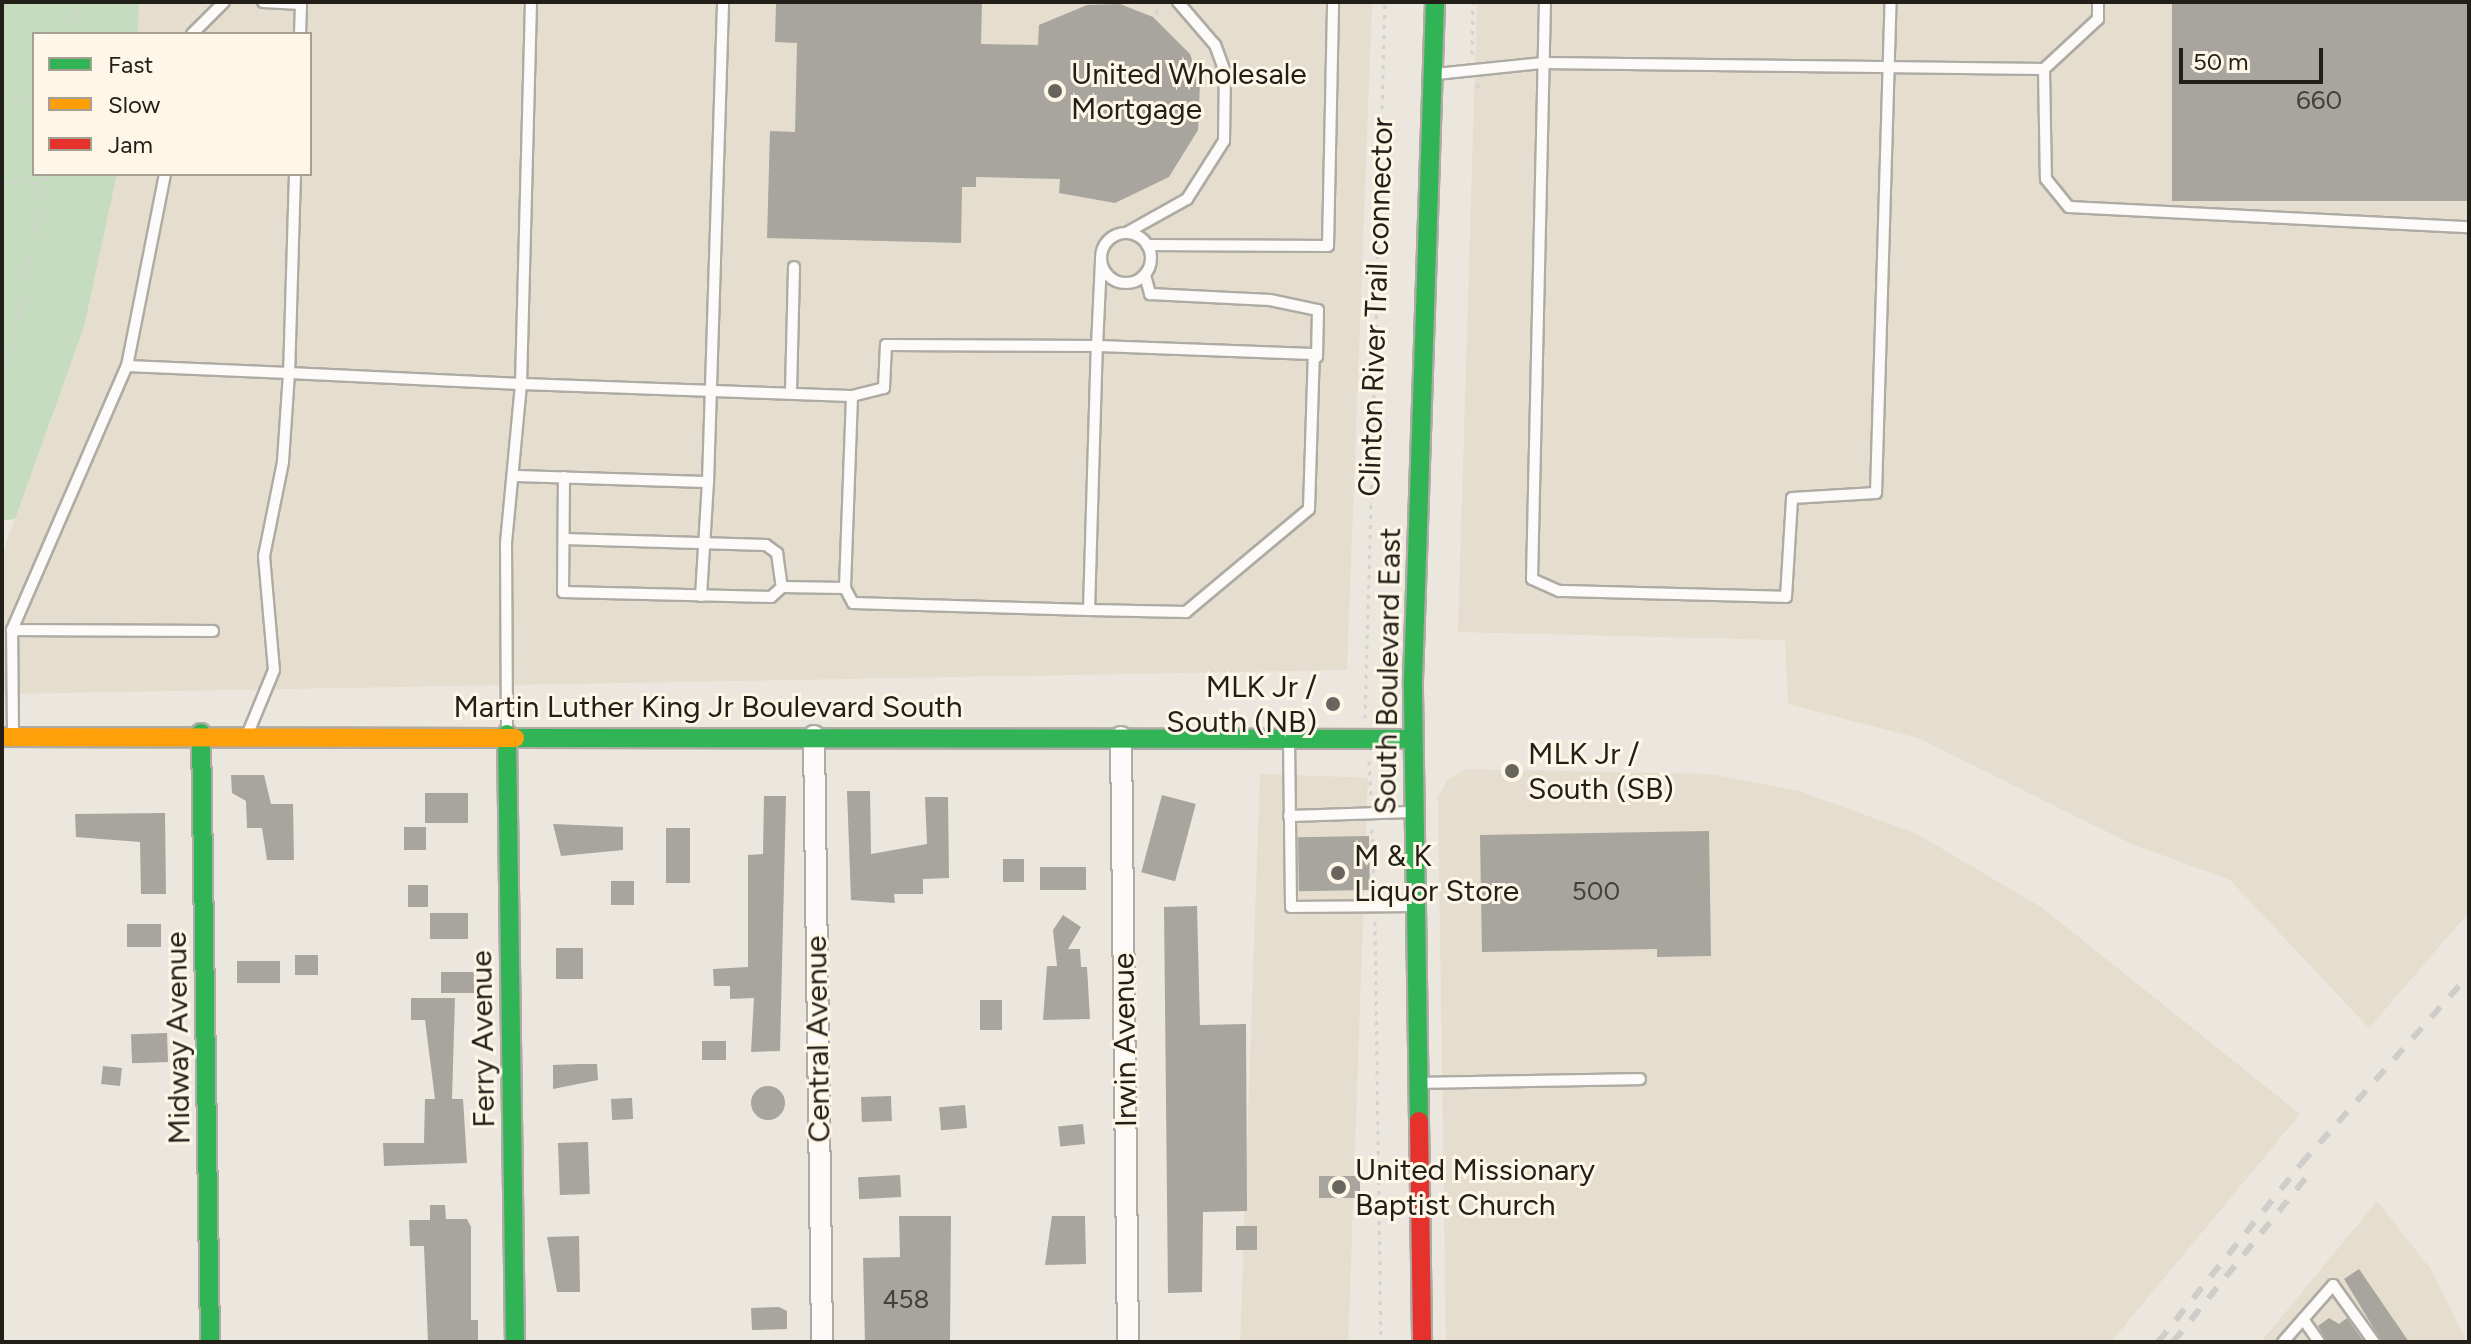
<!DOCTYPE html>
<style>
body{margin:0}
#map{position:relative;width:2471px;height:1344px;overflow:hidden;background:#ebe7de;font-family:Figtree,sans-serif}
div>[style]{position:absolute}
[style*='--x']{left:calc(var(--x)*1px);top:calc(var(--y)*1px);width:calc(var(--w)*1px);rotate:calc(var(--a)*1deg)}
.built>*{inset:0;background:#e5ddcd;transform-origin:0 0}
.green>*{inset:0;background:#c6dcbe}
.building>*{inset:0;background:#a8a49e;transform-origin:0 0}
.round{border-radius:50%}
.path>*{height:3px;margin-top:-1.5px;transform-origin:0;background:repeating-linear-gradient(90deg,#d3d2d0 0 4px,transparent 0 10px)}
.roads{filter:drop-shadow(2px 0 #aeaba4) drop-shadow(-2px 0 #aeaba4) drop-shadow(0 2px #aeaba4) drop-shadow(0 -2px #aeaba4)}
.lane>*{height:10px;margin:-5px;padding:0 5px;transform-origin:5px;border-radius:5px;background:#fcfbfa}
.lane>.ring{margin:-5px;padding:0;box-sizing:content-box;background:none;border:10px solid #fcfbfa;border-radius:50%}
.street>*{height:20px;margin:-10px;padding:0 10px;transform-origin:10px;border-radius:10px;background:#fcfbfa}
.fast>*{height:18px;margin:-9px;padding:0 9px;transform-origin:9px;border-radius:9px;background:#30b455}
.slow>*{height:18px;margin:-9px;padding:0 9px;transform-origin:9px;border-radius:9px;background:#ff9f0a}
.jam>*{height:18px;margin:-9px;padding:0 9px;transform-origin:9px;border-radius:9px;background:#e5322d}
.rail>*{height:6px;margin-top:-3px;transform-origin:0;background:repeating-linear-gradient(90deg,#cecdca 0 14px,transparent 0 28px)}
.dots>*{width:22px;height:22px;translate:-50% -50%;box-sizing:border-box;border:4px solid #fef6e6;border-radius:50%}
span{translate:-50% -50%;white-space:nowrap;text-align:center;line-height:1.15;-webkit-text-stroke:6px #fef6e6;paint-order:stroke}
.number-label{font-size:26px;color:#44403a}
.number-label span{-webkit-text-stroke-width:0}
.poi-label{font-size:30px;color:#221f19}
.left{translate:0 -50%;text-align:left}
.right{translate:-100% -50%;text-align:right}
.street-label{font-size:30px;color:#221f19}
.frame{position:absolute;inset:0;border:4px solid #221f19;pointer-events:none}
.legend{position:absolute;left:32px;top:32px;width:280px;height:144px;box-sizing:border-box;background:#fef6e6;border:2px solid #a6a094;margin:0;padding:10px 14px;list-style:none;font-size:24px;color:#221f19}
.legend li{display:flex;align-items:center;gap:16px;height:40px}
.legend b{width:40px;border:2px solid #a6a094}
.scale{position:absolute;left:2179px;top:48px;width:144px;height:36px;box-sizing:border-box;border:4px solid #221f19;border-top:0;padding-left:10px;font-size:24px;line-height:28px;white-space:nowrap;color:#221f19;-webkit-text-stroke:6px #fef6e6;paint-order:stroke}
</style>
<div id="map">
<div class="built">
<div style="clip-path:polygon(139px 2px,1372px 2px,1347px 670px,2px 694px,2px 555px,84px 327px,117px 174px,310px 174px,310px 34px,138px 34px)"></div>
<div style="clip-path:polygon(1477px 2px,2469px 2px,2469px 912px,2369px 1028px,2230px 880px,2132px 844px,1918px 738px,1788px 704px,1785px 640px,1458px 632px)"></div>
<div style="clip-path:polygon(1467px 769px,1710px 774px,1799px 791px,1915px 833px,2041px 907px,2300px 1114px,2111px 1342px,1446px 1342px,1438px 797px,1447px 780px)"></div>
<div style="left:1260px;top:774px;width:108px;height:568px;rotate:2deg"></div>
<div style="clip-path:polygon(2377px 1201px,2432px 1271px,2467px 1342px,2261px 1342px)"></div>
</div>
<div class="green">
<div style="clip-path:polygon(2px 2px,139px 2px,138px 34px,34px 34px,34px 174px,117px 174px,84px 327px,15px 519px,8px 520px,2px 519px)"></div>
</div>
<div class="building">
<div style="clip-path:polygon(776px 2px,982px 2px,981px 44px,1038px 45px,1039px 25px,1087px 5px,1120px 4px,1153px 17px,1190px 54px,1200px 82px,1198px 130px,1169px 177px,1115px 203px,1059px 193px,1060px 179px,976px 177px,976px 187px,962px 187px,961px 243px,767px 238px,770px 131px,795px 132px,797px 43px,775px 42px)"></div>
<div style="left:2172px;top:2px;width:297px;height:199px"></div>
<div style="clip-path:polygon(231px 775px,264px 775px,271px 804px,293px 804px,294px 860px,267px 860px,262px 828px,247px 828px,246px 801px,232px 793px)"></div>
<div style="clip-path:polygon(847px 791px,870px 791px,871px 854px,927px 844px,925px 797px,948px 797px,949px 878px,923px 879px,923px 894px,894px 894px,895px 903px,851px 900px)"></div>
<div style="left:425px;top:793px;width:43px;height:30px"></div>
<div style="left:1162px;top:795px;width:35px;height:80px;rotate:15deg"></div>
<div style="clip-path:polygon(764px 796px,786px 796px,780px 1051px,751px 1052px,754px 998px,730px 999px,730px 986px,714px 986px,713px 969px,748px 967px,748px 855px,763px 854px)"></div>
<div style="clip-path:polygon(165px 813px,166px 894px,141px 894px,140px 842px,76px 837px,75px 814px)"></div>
<div style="clip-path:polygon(553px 824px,623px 827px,623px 850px,561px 856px)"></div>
<div style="left:404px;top:827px;width:22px;height:23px"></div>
<div style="left:666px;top:828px;width:24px;height:55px"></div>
<div style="clip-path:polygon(1709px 831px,1711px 956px,1657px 957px,1657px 949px,1482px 952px,1480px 835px)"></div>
<div style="left:1369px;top:836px;width:54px;height:71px;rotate:89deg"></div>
<div style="left:1003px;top:859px;width:21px;height:23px"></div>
<div style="left:1086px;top:867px;width:23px;height:46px;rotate:90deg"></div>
<div style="left:611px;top:881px;width:23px;height:24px"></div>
<div style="left:408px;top:885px;width:20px;height:22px"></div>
<div style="clip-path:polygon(1197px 906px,1200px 1025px,1246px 1024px,1247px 1211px,1203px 1212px,1202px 1292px,1168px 1293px,1164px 907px)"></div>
<div style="left:430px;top:913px;width:38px;height:26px"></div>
<div style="clip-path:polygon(1063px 915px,1081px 927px,1068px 949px,1080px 949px,1081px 967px,1087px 967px,1090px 1019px,1043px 1020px,1047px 966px,1057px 966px,1053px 930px)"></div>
<div style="left:161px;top:924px;width:23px;height:34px;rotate:90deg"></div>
<div style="left:556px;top:948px;width:27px;height:31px"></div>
<div style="left:295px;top:955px;width:23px;height:20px"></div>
<div style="left:280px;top:961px;width:22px;height:43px;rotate:90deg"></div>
<div style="left:441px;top:972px;width:33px;height:21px"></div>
<div style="clip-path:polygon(411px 998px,455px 998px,452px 1099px,463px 1099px,467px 1163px,384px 1166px,383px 1143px,424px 1143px,425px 1099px,435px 1099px,425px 1020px,411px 1020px)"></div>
<div style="left:980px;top:1000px;width:22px;height:30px"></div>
<div style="left:167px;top:1033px;width:29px;height:36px;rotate:88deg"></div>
<div style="left:702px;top:1041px;width:24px;height:19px"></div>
<div style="clip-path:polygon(581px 1064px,597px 1064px,598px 1080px,553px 1089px,553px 1065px)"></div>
<div style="left:103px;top:1066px;width:19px;height:18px;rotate:6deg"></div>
<div class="round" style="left:751px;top:1086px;width:34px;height:34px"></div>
<div style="left:891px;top:1096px;width:25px;height:30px;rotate:88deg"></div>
<div style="left:632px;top:1098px;width:21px;height:21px;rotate:87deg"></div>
<div style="left:965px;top:1105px;width:23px;height:26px;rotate:85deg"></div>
<div style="left:1083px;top:1124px;width:20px;height:25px;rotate:84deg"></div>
<div style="left:588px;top:1142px;width:52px;height:30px;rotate:88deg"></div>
<div style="left:900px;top:1175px;width:22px;height:42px;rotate:87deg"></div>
<div style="left:1319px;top:1176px;width:41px;height:22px"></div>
<div style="clip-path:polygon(430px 1205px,445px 1205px,446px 1219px,467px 1219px,471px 1227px,471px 1320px,478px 1320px,478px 1342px,428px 1342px,424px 1246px,410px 1246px,409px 1220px,430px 1220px)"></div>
<div style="clip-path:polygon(899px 1216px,951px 1216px,950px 1342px,865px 1342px,863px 1258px,900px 1257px)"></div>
<div style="clip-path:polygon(1052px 1216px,1085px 1216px,1086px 1264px,1045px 1265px)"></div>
<div style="left:1236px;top:1226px;width:21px;height:24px"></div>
<div style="clip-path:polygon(579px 1236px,580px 1292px,557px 1292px,547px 1237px)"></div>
<div style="clip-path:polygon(2359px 1269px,2409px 1342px,2382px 1342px,2344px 1279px)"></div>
<div style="clip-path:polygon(779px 1307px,787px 1311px,787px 1329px,752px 1330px,751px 1308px)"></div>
<div style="clip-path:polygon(2329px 1318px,2339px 1324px,2347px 1318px,2364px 1342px,2327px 1342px,2318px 1326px)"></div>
</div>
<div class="path">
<div style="--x:1156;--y:14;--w:13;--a:-72"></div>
<div style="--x:72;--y:34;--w:33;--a:-79"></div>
<div style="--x:1472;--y:54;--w:52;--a:-88.9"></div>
<div style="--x:1478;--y:84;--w:9;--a:90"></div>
<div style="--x:2;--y:91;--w:35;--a:24"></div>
<div style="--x:2;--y:182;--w:40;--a:1.4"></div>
<div style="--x:2;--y:397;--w:227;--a:-79.1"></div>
<div style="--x:1365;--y:718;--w:716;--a:-88.4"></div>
<div style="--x:1369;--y:761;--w:37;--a:87"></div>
<div style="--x:1372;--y:829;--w:64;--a:88.2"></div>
<div style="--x:1375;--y:921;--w:421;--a:89.2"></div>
</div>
<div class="roads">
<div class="lane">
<div style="--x:263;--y:2;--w:38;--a:3"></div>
<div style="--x:1545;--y:2;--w:577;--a:91.29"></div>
<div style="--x:1532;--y:579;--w:30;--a:24"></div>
<div style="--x:1559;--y:591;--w:227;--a:1.5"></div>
<div style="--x:1786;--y:597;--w:99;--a:-86.5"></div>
<div style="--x:1792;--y:498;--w:84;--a:-3.4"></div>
<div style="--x:1876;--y:493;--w:491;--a:-88.3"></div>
<div style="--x:2098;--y:2;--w:17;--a:90"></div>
<div style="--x:2098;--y:19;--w:74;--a:137.2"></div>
<div style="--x:2044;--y:69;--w:110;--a:89"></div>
<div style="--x:2046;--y:179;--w:36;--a:51"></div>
<div style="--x:2069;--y:207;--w:400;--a:2.9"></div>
<div style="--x:192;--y:34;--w:45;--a:-45"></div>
<div style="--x:300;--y:34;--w:32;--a:-88"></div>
<div style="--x:1436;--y:74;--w:108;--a:-5.9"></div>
<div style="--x:1543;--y:63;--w:501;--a:0.69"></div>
<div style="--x:295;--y:174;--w:199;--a:91.7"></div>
<div style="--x:289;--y:373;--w:232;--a:2.7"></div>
<div style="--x:521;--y:384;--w:382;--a:-88.5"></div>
<div style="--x:1126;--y:233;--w:70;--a:-29.1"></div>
<div style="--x:1187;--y:199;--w:69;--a:-57.5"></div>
<div style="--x:1224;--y:141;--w:69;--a:-89.2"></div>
<div style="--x:1225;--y:72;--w:29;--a:-110"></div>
<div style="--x:1215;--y:45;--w:57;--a:-130.7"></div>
<div class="ring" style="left:1101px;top:233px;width:40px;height:40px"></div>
<div style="--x:1147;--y:245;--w:181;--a:0.3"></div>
<div style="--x:1328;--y:246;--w:244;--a:-88.8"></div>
<div style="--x:1145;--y:275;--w:20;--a:75"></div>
<div style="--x:1150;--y:294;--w:120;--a:2.9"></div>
<div style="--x:1270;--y:300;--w:49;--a:11.8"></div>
<div style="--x:1318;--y:310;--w:47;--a:91.2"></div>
<div style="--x:127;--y:366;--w:162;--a:2.5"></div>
<div style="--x:289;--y:373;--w:89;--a:93.9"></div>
<div style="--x:283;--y:462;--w:96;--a:101.4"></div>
<div style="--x:264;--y:556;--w:114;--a:85"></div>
<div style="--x:274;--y:670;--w:68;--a:112.4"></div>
<div style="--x:791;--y:391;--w:124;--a:-88.6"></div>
<div style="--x:514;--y:476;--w:194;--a:1.8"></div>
<div style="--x:708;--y:482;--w:480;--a:-88.2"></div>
<div style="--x:564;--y:477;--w:115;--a:90.5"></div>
<div style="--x:563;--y:592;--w:208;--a:1.4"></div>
<div style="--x:771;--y:597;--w:15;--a:-42"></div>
<div style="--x:782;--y:587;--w:63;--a:0.9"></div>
<div style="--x:564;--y:539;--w:202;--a:1.7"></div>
<div style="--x:766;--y:545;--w:14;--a:36"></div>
<div style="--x:777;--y:553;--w:34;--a:82"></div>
<div style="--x:701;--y:596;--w:114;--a:-86.5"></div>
<div style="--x:1089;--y:610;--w:264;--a:-88.3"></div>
<div style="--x:1097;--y:346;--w:211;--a:-179.7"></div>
<div style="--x:886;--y:345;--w:43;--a:92.7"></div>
<div style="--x:884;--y:388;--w:33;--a:166"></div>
<div style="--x:852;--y:396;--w:192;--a:92.1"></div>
<div style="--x:845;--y:588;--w:17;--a:62"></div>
<div style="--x:853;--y:603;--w:236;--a:1.7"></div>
<div style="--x:1089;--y:610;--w:97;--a:1.2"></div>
<div style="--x:1186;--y:612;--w:160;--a:-39.9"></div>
<div style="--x:1309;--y:509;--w:155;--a:-88.2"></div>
<div style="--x:1314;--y:354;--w:217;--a:-177.9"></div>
<div style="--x:1097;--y:346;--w:85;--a:-87.3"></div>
<div style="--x:12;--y:630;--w:201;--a:0.3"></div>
<div style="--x:507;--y:732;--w:189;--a:-90.3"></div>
<div style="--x:506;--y:543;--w:160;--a:-84.6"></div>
<div style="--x:521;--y:384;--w:331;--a:2.1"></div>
<div style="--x:13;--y:736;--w:106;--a:-90.5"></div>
<div style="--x:12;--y:630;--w:288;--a:-66.5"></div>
<div style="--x:127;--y:366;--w:196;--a:-78.8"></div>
<div style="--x:1289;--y:740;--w:167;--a:89.3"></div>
<div style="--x:1291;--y:907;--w:123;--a:-0.5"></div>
<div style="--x:1289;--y:816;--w:123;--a:-1.9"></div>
<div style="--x:1420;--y:1083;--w:220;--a:-1"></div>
<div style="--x:2303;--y:1319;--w:28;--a:55"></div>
<div style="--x:2283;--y:1342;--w:76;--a:-48.7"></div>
<div style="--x:2333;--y:1285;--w:70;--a:54.3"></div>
</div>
<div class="street">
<div style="--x:814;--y:736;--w:606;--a:89.24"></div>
<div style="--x:1121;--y:737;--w:605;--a:89.34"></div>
</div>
<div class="fast">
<div style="--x:201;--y:733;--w:609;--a:89.15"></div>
<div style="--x:507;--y:734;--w:608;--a:89.25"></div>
<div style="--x:515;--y:738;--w:898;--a:0.06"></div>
<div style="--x:1419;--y:1121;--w:441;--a:-90.8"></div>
<div style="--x:1413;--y:680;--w:678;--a:-88.14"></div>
</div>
<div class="slow">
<div style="--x:2;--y:737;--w:513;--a:0.11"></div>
</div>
<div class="jam">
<div style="--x:1419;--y:1121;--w:221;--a:89.2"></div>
</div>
</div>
<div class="rail">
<div style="--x:2158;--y:1342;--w:228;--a:-51.2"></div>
<div style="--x:2301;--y:1164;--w:253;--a:-48.4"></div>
<div style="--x:2173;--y:1342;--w:223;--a:-51"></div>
</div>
<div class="dots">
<div style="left:1055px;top:91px;background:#68655e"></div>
<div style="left:1333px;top:704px;background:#68655e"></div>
<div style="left:1512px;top:771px;background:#68655e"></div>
<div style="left:1338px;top:873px;background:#68655e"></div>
<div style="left:1339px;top:1187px;background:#68655e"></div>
</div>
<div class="number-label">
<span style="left:2319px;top:101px">660</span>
<span style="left:1596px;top:892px">500</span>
<span style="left:906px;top:1300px">458</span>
</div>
<div class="poi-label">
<span class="left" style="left:1071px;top:91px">United Wholesale<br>Mortgage</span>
<span class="right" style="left:1317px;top:704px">MLK Jr /<br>South (NB)</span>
<span class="left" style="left:1528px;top:771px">MLK Jr /<br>South (SB)</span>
<span class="left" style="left:1354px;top:873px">M &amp; K<br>Liquor Store</span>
<span class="left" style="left:1355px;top:1187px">United Missionary<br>Baptist Church</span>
</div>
<div class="street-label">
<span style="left:1376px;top:307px;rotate:-88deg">Clinton River Trail connector</span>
<span style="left:1388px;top:671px;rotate:-89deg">South Boulevard East</span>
<span style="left:708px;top:707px">Martin Luther King Jr Boulevard South</span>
<span style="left:178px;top:1038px;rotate:-91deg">Midway Avenue</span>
<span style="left:483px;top:1039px;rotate:-91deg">Ferry Avenue</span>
<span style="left:818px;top:1039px;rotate:-91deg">Central Avenue</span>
<span style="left:1125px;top:1040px;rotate:-91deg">Irwin Avenue</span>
</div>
<div class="frame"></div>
<ul class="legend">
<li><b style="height:10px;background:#30b455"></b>Fast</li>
<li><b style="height:10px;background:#ff9f0a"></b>Slow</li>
<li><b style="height:10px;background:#e5322d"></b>Jam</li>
</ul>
<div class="scale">50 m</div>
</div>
